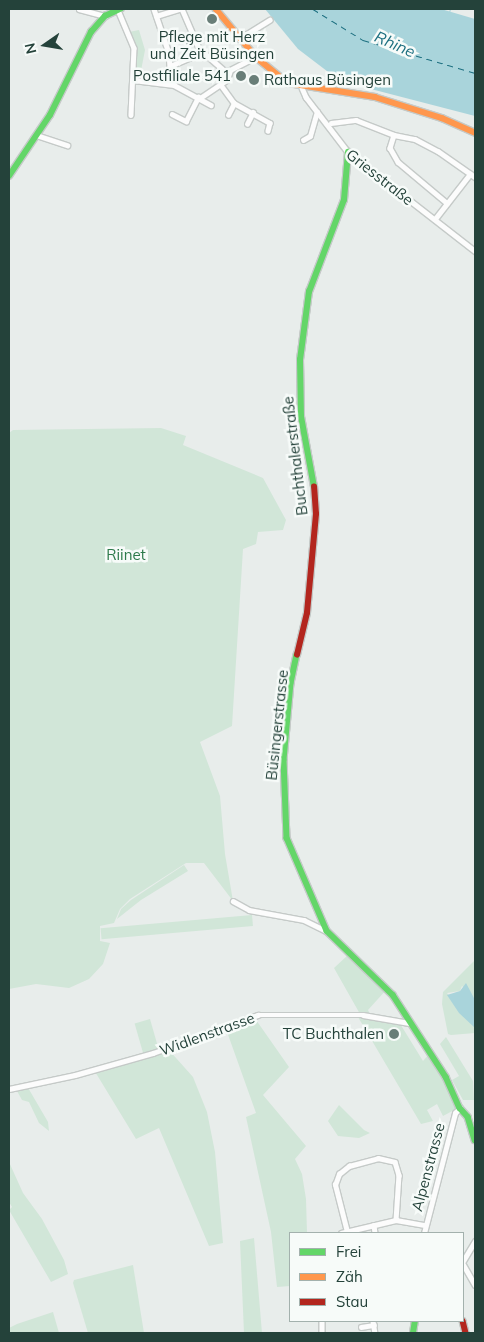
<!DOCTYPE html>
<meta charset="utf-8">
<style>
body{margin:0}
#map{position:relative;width:484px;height:1342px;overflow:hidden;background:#e8edeb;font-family:Mulish,sans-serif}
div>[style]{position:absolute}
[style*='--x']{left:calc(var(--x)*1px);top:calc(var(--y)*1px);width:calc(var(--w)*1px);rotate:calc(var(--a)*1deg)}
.green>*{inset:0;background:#d1e6d8;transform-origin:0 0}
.water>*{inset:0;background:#a9d4db}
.stream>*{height:1px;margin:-0.5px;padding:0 0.5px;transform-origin:0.5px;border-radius:0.5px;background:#a9d4db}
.ferry>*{height:1px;margin-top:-0.5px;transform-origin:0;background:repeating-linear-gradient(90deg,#1c6f80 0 6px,transparent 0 11px)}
.roads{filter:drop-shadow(1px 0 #c5cac8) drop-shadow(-1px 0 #c5cac8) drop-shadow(0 1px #c5cac8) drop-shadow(0 -1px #c5cac8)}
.street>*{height:4.5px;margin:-2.25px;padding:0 2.25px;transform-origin:2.25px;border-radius:2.25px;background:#fcfcfc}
.fast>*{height:5.5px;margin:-2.75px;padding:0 2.75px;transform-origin:2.75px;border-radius:2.75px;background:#63d668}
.slow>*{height:5.5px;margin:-2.75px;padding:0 2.75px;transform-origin:2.75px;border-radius:2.75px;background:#ff974d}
.jam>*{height:5.5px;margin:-2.75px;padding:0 2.75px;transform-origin:2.75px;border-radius:2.75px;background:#b3261e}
.dots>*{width:14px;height:14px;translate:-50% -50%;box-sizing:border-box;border:2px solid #f7fbf9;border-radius:50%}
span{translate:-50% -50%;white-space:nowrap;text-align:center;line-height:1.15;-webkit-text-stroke:5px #f7fbf9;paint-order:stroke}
.poi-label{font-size:15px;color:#24423a}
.right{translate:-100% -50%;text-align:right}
.left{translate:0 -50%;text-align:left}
.street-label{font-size:15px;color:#24423a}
.park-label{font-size:15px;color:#2d7a4b}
.water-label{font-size:16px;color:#1c6f80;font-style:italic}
.frame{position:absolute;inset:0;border:10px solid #24423a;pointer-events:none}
.legend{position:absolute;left:289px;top:1232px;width:175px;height:90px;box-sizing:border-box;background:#f7fbf9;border:1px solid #a3b1ad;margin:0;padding:6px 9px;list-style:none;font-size:15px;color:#24423a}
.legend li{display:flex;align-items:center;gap:10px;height:25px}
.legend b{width:25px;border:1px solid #a3b1ad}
.north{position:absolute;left:20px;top:20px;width:50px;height:50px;-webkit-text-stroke:4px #f7fbf9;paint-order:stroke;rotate:257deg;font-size:14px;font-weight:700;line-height:20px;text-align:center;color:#24423a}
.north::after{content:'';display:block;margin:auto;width:18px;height:22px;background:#24423a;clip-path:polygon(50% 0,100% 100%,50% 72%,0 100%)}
</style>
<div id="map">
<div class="green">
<div style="clip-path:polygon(139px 30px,145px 50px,139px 81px,133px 80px,134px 54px,129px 32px)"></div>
<div style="clip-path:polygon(161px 428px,186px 436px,183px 445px,263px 478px,286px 520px,283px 530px,258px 532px,256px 544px,243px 549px,232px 726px,200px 742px,220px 796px,225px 854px,233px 901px,204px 863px,186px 863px,130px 899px,120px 909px,114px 923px,100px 926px,100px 941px,110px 943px,103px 964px,89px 979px,69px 988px,36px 984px,9px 989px,9px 433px,13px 430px)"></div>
<div style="clip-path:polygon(184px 865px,188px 871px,141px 900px,117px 919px,121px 909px,131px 900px)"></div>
<div style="left:252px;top:915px;width:11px;height:152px;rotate:85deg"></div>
<div style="clip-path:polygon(348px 955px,387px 989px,368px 1010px,370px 1014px,360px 1014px,334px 968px)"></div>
<div style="clip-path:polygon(475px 960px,475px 1007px,474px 998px,462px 986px,460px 991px,447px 993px,475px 1026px,475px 1033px,451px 1035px,448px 1034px,442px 1004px,443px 992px)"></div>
<div style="clip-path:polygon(254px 1017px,289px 1067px,263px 1095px,306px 1146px,295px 1159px,302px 1174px,306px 1199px,307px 1233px,290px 1233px,290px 1286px,277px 1287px,271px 1232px,246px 1117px,256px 1113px,226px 1029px)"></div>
<div style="clip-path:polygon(358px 1017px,399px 1022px,423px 1061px,430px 1053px,435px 1059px,457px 1106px,456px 1109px,443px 1116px,437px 1104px,427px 1110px,433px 1121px,421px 1124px)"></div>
<div style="left:150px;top:1019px;width:33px;height:16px;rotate:74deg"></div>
<div style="clip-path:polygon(446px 1037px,473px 1081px,474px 1100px,463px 1100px,452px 1080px,459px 1076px,440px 1044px)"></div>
<div style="clip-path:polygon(168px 1049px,193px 1077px,207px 1112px,215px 1152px,223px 1243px,209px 1246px,159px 1128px,136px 1139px,94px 1070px)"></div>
<div style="clip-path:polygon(27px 1086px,48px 1122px,49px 1131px,39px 1123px,29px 1102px,22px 1100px,17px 1091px,18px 1088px)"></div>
<div style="clip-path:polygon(339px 1105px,364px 1130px,370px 1133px,359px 1138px,338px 1136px,328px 1121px)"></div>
<div style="clip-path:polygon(9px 1162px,23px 1193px,42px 1219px,64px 1260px,68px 1274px,51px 1282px,9px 1210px,12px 1207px,9px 1202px)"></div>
<div style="clip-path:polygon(254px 1238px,262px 1333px,244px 1333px,240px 1241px)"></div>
<div style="clip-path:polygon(133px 1265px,144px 1333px,88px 1333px,73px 1283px,74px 1280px)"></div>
<div style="clip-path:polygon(53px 1312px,59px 1333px,9px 1333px,9px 1328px,17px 1324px)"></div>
</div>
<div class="water">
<div style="clip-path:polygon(265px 9px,441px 9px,475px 19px,475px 116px,340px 81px,298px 49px)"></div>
<div style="clip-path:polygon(466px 983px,474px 998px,474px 1027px,459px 1013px,447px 995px,460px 991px)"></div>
</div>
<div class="stream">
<div style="--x:449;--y:12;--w:3;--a:-72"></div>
</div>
<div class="ferry">
<div style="--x:313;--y:9;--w:59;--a:31.8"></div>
<div style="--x:363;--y:40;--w:117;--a:16.4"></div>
</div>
<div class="roads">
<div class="street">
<div style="--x:79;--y:9;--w:27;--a:15"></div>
<div style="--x:154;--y:9;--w:46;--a:71.2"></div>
<div style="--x:169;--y:53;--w:31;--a:86"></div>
<div style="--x:182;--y:9;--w:48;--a:66.6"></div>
<div style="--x:118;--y:10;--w:41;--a:67.2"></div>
<div style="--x:134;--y:48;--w:67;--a:92.6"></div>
<div style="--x:156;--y:16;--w:24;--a:-17"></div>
<div style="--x:239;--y:39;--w:36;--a:-32"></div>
<div style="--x:170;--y:66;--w:36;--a:-23"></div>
<div style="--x:203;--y:52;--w:28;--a:41"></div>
<div style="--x:224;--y:70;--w:6;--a:0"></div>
<div style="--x:133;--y:80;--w:41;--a:7"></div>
<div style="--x:174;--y:85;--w:42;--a:28.4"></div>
<div style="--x:221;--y:85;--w:22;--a:54"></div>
<div style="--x:234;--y:103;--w:41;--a:29.1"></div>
<div style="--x:270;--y:123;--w:8;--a:104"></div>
<div style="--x:302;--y:88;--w:10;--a:66"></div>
<div style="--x:306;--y:97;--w:69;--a:52.6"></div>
<div style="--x:348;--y:152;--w:161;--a:37.9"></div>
<div style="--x:200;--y:98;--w:32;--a:-34"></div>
<div style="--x:227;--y:80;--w:10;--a:-73"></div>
<div style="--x:230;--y:70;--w:29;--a:-27"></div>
<div style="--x:172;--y:114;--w:16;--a:27"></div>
<div style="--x:186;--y:121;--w:27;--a:-63"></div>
<div style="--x:228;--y:115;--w:13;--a:-63"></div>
<div style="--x:331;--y:123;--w:25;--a:-7"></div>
<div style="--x:356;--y:120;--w:41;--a:21.5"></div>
<div style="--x:394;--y:135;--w:21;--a:11"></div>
<div style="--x:415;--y:139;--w:26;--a:28"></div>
<div style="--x:438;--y:151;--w:45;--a:35.1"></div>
<div style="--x:247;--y:124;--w:13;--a:-63"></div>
<div style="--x:36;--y:135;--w:33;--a:18"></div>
<div style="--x:394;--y:135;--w:14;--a:107"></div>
<div style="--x:390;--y:148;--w:16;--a:60"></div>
<div style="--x:398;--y:162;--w:64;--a:39.9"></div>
<div style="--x:303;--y:140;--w:8;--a:-30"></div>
<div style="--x:310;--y:136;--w:25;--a:-74"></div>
<div style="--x:435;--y:219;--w:57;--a:-52.1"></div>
<div style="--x:233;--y:901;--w:18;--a:29"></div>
<div style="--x:249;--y:910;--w:56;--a:10.3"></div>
<div style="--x:304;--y:920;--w:25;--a:26"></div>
<div style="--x:9;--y:1089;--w:67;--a:-12"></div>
<div style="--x:75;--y:1075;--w:81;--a:-15.8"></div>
<div style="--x:153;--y:1053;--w:112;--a:-19.9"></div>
<div style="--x:258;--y:1015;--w:105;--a:0"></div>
<div style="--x:363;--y:1015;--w:48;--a:9.7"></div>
<div style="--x:374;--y:1225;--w:8;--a:83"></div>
<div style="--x:347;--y:1232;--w:49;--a:-104.3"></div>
<div style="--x:335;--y:1185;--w:12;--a:-70"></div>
<div style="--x:339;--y:1174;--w:13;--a:-39"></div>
<div style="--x:349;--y:1166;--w:30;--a:-15"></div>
<div style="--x:378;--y:1158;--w:17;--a:13"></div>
<div style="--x:395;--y:1162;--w:14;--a:73"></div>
<div style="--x:399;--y:1175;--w:45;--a:93.8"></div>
<div style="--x:341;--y:1233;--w:57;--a:-13.3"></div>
<div style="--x:396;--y:1220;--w:29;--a:10"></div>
<div style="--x:424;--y:1233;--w:124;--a:-75.5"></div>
<div style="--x:455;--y:1113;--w:7;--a:-45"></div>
<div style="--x:463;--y:1261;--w:23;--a:-59"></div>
<div style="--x:463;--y:1264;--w:24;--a:60"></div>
<div style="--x:322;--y:1321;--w:12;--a:90"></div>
<div style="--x:373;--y:1321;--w:12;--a:81"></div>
<div style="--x:361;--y:1327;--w:13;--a:-9"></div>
</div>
<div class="fast">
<div style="--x:9;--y:176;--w:73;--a:-56.1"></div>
<div style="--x:50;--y:115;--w:93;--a:-63.7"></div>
<div style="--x:91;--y:32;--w:21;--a:-49"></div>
<div style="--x:105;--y:16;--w:17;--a:-25"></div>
<div style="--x:314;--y:487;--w:71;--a:-100.5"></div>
<div style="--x:301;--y:417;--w:57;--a:-91"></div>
<div style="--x:300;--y:360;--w:69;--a:-82.5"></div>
<div style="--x:309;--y:292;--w:98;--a:-69.2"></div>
<div style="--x:344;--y:200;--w:48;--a:-85.2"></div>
<div style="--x:297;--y:655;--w:29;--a:102"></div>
<div style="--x:291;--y:683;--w:77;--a:95.2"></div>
<div style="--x:284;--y:760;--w:78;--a:87.8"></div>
<div style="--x:287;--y:838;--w:101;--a:66.7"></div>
<div style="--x:327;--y:931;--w:92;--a:44.1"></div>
<div style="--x:393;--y:995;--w:98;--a:57.1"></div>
<div style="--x:446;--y:1077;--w:34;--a:66"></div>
<div style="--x:460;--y:1108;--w:12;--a:48"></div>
<div style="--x:468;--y:1117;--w:24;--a:73"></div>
<div style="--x:413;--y:1333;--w:12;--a:-81"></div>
</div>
<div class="slow">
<div style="--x:216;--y:9;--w:64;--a:50.1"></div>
<div style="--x:257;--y:58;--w:40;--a:39"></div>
<div style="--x:288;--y:83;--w:88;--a:9.1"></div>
<div style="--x:375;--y:97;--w:70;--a:17.4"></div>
<div style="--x:442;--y:118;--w:36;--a:24"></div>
</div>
<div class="jam">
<div style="--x:297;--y:655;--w:43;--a:-76.6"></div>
<div style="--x:307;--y:613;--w:99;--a:-84.8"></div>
<div style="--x:316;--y:514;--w:27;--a:-94"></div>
<div style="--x:463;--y:1321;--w:12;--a:76"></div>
</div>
</div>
<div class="dots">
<div style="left:212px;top:19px;background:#697e78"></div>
<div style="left:241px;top:76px;background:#697e78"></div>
<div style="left:254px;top:80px;background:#697e78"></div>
<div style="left:394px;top:1034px;background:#697e78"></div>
</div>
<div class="poi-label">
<span style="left:212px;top:45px">Pflege mit Herz<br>und Zeit Büsingen</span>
<span class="right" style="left:231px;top:76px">Postfiliale 541</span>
<span class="left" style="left:264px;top:80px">Rathaus Büsingen</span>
<span class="right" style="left:384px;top:1034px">TC Buchthalen</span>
</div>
<div class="street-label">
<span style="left:380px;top:177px;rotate:38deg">Griesstraße</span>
<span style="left:295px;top:456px;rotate:-97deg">Buchthalerstraße</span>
<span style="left:277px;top:725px;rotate:-84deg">Büsingerstrasse</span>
<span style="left:207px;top:1034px;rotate:-20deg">Widlenstrasse</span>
<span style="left:428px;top:1167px;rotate:-75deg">Alpenstrasse</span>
</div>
<div class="park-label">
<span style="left:126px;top:555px">Riinet</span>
</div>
<div class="water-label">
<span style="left:395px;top:44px;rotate:24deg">Rhine</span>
</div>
<div class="frame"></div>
<ul class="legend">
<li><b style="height:6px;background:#63d668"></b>Frei</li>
<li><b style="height:6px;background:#ff974d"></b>Zäh</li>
<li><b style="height:6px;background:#b3261e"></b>Stau</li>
</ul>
<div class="north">N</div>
</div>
